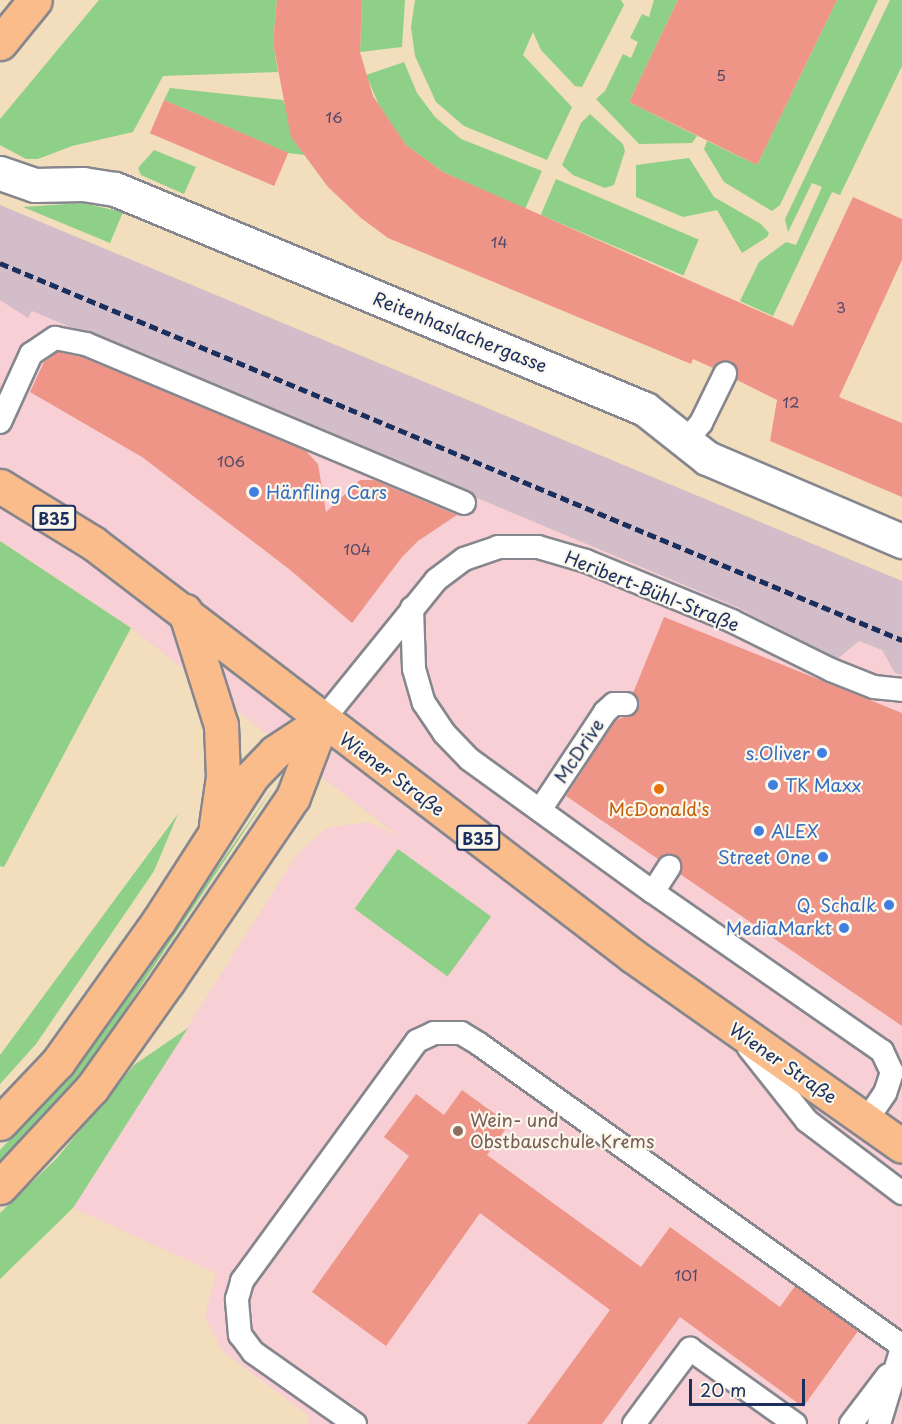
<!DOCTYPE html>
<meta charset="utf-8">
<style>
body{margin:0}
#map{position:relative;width:902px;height:1424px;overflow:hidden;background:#f2ddbd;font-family:"Playpen Sans",sans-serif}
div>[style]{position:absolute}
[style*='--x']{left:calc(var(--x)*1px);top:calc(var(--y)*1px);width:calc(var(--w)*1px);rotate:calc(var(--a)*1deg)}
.built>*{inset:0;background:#f7cfd4}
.industrial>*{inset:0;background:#d2bdc8}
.green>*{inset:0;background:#8ed088;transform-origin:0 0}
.building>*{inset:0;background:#ee9587;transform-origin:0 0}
.roads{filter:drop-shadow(2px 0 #86868e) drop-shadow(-2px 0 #86868e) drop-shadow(0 2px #86868e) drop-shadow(0 -2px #86868e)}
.service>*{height:22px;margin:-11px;padding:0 11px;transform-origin:11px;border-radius:11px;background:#fff}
.minor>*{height:33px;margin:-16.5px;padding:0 16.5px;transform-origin:16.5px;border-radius:16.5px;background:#fff}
.primary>*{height:33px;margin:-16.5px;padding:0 16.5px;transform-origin:16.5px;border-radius:16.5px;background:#f9bc8a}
.rail>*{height:4.5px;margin-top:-2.25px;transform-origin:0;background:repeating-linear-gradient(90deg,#1b2f5e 0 9px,transparent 0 13.5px)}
.dots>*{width:16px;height:16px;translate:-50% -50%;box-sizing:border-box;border:3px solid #fbf7ec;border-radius:50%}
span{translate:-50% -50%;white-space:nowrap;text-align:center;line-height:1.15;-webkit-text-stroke:4.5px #fbf7ec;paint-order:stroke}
.number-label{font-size:15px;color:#504868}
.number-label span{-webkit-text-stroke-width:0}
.shield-label span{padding:2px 4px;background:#fbf7ec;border:2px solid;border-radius:4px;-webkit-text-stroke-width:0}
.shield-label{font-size:16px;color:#1b2f5e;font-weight:700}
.street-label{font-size:18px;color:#1b2f5e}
.shop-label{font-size:18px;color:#366cbe}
.left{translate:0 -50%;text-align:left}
.right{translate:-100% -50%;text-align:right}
.food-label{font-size:18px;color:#c56008}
.education-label{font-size:18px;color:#785e54}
.scale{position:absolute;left:689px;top:1379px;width:116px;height:27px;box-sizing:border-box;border:3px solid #1b2f5e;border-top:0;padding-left:8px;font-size:18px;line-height:21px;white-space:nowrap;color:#1b2f5e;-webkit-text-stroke:4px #fbf7ec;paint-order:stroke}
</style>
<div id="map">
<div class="built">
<div style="clip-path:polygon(0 300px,28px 318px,32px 311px,739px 608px,836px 660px,859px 641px,882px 650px,895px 673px,902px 675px,902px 1424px,309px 1424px,307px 1414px,224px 1353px,205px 1317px,216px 1273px,73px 1208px,297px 854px,327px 828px,368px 822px,398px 836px,131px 628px,0 541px)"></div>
</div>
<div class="industrial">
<div style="clip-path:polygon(0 205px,902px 581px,902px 675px,895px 673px,882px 650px,859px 641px,836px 660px,739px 608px,32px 311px,28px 318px,0 300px)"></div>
</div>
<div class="green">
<div style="clip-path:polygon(99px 0,277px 0,273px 43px,278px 72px,163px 76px,133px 132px,72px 146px,38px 159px,26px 159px,0 145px,0 119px)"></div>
<div style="clip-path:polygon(362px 0,405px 0,402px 47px,360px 52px)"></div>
<div style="clip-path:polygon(415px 0,621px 0,624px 5px,582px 87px,575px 86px,541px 50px,533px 32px,523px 55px,572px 107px,547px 160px,464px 126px,436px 102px,415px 56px,411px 27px)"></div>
<div style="clip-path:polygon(654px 0,678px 0,629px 102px,697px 136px,692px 143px,639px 144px,596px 99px,605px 91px,623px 54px,631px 58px,638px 42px,630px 38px,642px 14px,649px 17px)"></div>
<div style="clip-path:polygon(837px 0,878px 0,780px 205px,772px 211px,724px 182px,704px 149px,707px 141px,757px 165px)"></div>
<div style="clip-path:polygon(890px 0,902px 0,902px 66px,840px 195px,832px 192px,773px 316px,740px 301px,759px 262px,786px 242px,796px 245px,822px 187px,812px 183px,788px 232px,785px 219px)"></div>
<div style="clip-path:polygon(404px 62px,417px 93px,435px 117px,461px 139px,542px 171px,525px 209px,443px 172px,406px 145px,382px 112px,366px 75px)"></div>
<div style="clip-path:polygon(170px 88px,283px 100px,305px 155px,288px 153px,164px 100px)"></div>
<div style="clip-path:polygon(590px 114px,623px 144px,625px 151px,614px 185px,605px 188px,573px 175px,562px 165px,581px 123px)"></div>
<div style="clip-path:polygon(154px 150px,196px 167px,184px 194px,141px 175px,138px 168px)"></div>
<div style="clip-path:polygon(689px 158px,714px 197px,761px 224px,769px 233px,767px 237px,742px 253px,717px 210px,683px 217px,636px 197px,636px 165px)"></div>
<div style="left:556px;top:179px;width:155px;height:39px;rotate:23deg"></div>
<div style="clip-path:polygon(82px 203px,123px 212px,110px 243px,23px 207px)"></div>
<div style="clip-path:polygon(0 541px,131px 628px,4px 867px,0 866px)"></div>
<div style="clip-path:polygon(273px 788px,80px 1077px,0 1164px,0 1150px,73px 1073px)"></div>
<div style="clip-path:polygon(178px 814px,154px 871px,36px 1044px,0 1084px,0 1055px)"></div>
<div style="left:398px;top:849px;width:115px;height:74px;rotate:36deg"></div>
<div style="clip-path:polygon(188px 1028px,73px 1208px,0 1279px,0 1213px,57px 1158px,134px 1065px)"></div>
</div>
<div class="building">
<div style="clip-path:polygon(277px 0,362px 0,360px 52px,373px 96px,406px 145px,443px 172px,793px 326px,853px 197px,902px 219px,902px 260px,839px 397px,902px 423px,902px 497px,770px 441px,777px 400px,737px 380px,738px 373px,731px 362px,724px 361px,713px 368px,693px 359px,691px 364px,388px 238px,361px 218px,328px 187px,291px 137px,273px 43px)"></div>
<div style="clip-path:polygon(678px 0,837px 0,757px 165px,629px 102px)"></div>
<div style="left:164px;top:100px;width:135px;height:36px;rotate:23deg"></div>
<div style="clip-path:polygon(58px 352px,82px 357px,306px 451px,318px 464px,326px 512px,360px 480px,374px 480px,457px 515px,418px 541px,402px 557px,352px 623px,289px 569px,142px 457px,30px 392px,44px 362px)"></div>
<div style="clip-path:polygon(664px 617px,902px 713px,902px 1026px,680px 874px,682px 867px,677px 856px,669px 854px,658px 859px,566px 796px,615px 721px,638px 710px,638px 698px,633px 693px)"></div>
<div style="clip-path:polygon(462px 1090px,509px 1124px,487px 1155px,641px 1267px,670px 1227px,780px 1307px,795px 1286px,858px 1331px,803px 1407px,680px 1317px,602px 1424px,527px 1424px,610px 1310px,480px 1213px,386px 1346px,312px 1292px,409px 1156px,384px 1137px,416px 1094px,444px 1115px)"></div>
</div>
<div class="roads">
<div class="service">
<div style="--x:0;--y:422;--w:75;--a:-65.5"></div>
<div style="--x:31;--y:354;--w:29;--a:-34"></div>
<div style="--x:55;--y:338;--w:32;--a:11"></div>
<div style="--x:86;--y:344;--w:410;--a:22.8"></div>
<div style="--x:685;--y:442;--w:25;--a:-50"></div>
<div style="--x:701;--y:423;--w:55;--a:-63.9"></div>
<div style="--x:412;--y:608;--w:61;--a:88.1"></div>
<div style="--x:414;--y:669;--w:35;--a:74"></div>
<div style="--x:424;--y:703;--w:36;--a:56"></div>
<div style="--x:444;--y:733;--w:36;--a:46"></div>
<div style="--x:469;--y:759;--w:227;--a:35.9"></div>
<div style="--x:653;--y:892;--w:279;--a:34.8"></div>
<div style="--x:882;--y:1051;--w:23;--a:65"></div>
<div style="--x:892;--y:1072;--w:22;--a:108"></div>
<div style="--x:885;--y:1093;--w:34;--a:124"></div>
<div style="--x:322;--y:721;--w:181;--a:-51"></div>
<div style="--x:436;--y:580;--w:35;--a:-37"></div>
<div style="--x:464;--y:559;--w:36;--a:-19"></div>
<div style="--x:498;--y:547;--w:40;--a:0"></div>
<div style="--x:538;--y:547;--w:50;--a:16.3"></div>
<div style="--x:586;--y:561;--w:158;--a:22.3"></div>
<div style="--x:732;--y:621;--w:110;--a:26.3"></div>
<div style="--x:831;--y:670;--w:46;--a:21.6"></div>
<div style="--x:874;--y:687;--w:28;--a:6"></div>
<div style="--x:540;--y:810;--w:118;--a:-56.4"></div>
<div style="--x:605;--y:712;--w:12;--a:-42"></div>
<div style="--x:614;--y:704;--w:12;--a:0"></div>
<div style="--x:653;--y:892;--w:30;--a:-57"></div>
<div style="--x:749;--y:1048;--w:93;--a:51.5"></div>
<div style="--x:807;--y:1121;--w:119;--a:37.2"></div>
<div style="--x:355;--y:1424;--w:125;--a:-144.8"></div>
<div style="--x:253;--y:1352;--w:21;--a:-127"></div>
<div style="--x:240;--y:1335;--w:36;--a:-95"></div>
<div style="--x:237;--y:1299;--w:19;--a:-74"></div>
<div style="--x:242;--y:1281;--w:297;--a:-53.9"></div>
<div style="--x:417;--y:1041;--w:19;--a:-25"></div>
<div style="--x:434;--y:1033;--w:27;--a:0"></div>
<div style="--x:461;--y:1033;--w:21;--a:31"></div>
<div style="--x:479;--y:1044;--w:520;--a:35.52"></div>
<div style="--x:634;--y:1424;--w:94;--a:-53.3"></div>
<div style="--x:690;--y:1349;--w:129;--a:35.5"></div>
<div style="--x:851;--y:1424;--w:61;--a:-52.9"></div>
<div style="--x:879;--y:1424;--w:79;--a:-73.2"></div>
</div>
<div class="minor">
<div style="--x:0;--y:173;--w:37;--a:19"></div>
<div style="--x:35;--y:185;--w:48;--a:-1.2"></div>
<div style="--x:83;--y:184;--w:32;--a:9"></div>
<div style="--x:115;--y:189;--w:574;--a:22.54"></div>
<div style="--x:645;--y:409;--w:79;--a:38.3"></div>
<div style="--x:707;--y:458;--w:212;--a:23.1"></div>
</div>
<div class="primary">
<div style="--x:0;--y:43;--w:55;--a:-50.9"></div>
<div style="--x:0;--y:486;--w:109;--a:31.5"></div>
<div style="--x:93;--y:543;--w:680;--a:37.41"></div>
<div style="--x:633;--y:956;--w:329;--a:35.2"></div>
<div style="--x:185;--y:611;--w:120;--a:72.5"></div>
<div style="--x:221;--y:725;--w:52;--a:87.8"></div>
<div style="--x:223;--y:777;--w:49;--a:98.3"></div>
<div style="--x:0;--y:1123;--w:84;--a:-46.4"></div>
<div style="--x:58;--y:1062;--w:172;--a:-54.5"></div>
<div style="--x:158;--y:922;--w:174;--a:-57.2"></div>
<div style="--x:252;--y:776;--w:33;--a:-46"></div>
<div style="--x:275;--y:752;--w:56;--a:-33.4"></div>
<div style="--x:0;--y:1187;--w:135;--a:-47.1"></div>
<div style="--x:92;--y:1088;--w:131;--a:-54.6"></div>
<div style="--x:168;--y:981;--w:222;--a:-55.8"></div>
<div style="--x:293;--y:797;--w:81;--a:-69.1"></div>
</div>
</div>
<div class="rail">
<div style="--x:0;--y:263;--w:978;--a:22.68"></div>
</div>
<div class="dots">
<div style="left:254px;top:492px;background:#3f7fe0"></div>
<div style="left:822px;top:753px;background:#3f7fe0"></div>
<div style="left:773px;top:785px;background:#3f7fe0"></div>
<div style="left:659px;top:789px;background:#e8710a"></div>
<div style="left:759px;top:831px;background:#3f7fe0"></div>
<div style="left:823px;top:857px;background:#3f7fe0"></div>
<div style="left:889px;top:905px;background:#3f7fe0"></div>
<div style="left:844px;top:928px;background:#3f7fe0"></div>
<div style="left:458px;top:1131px;background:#8d6e63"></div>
</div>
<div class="number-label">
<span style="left:721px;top:75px">5</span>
<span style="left:334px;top:117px">16</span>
<span style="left:499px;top:242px">14</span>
<span style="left:841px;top:307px">3</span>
<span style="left:791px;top:402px">12</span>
<span style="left:231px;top:461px">106</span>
<span style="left:357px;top:549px">104</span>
<span style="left:686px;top:1275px">101</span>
</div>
<div class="shield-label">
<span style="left:54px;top:518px">B35</span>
<span style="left:478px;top:838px">B35</span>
</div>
<div class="street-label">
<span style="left:460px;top:332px;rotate:22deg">Reitenhaslachergasse</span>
<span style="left:652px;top:591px;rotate:22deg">Heribert-Bühl-Straße</span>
<span style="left:579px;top:751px;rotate:-56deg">McDrive</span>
<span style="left:392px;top:774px;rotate:37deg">Wiener Straße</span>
<span style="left:783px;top:1063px;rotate:35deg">Wiener Straße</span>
</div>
<div class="shop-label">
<span class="left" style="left:266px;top:492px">Hänfling Cars</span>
<span class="right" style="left:810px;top:753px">s.Oliver</span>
<span class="left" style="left:785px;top:785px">TK Maxx</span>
<span class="left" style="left:771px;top:831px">ALEX</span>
<span class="right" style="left:811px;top:857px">Street One</span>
<span class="right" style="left:877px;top:905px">Q. Schalk</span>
<span class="right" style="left:832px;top:928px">MediaMarkt</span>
</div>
<div class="food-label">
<span style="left:659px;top:809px">McDonald's</span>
</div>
<div class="education-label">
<span class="left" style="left:470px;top:1131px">Wein- und<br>Obstbauschule Krems</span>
</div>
<div class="scale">20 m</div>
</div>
